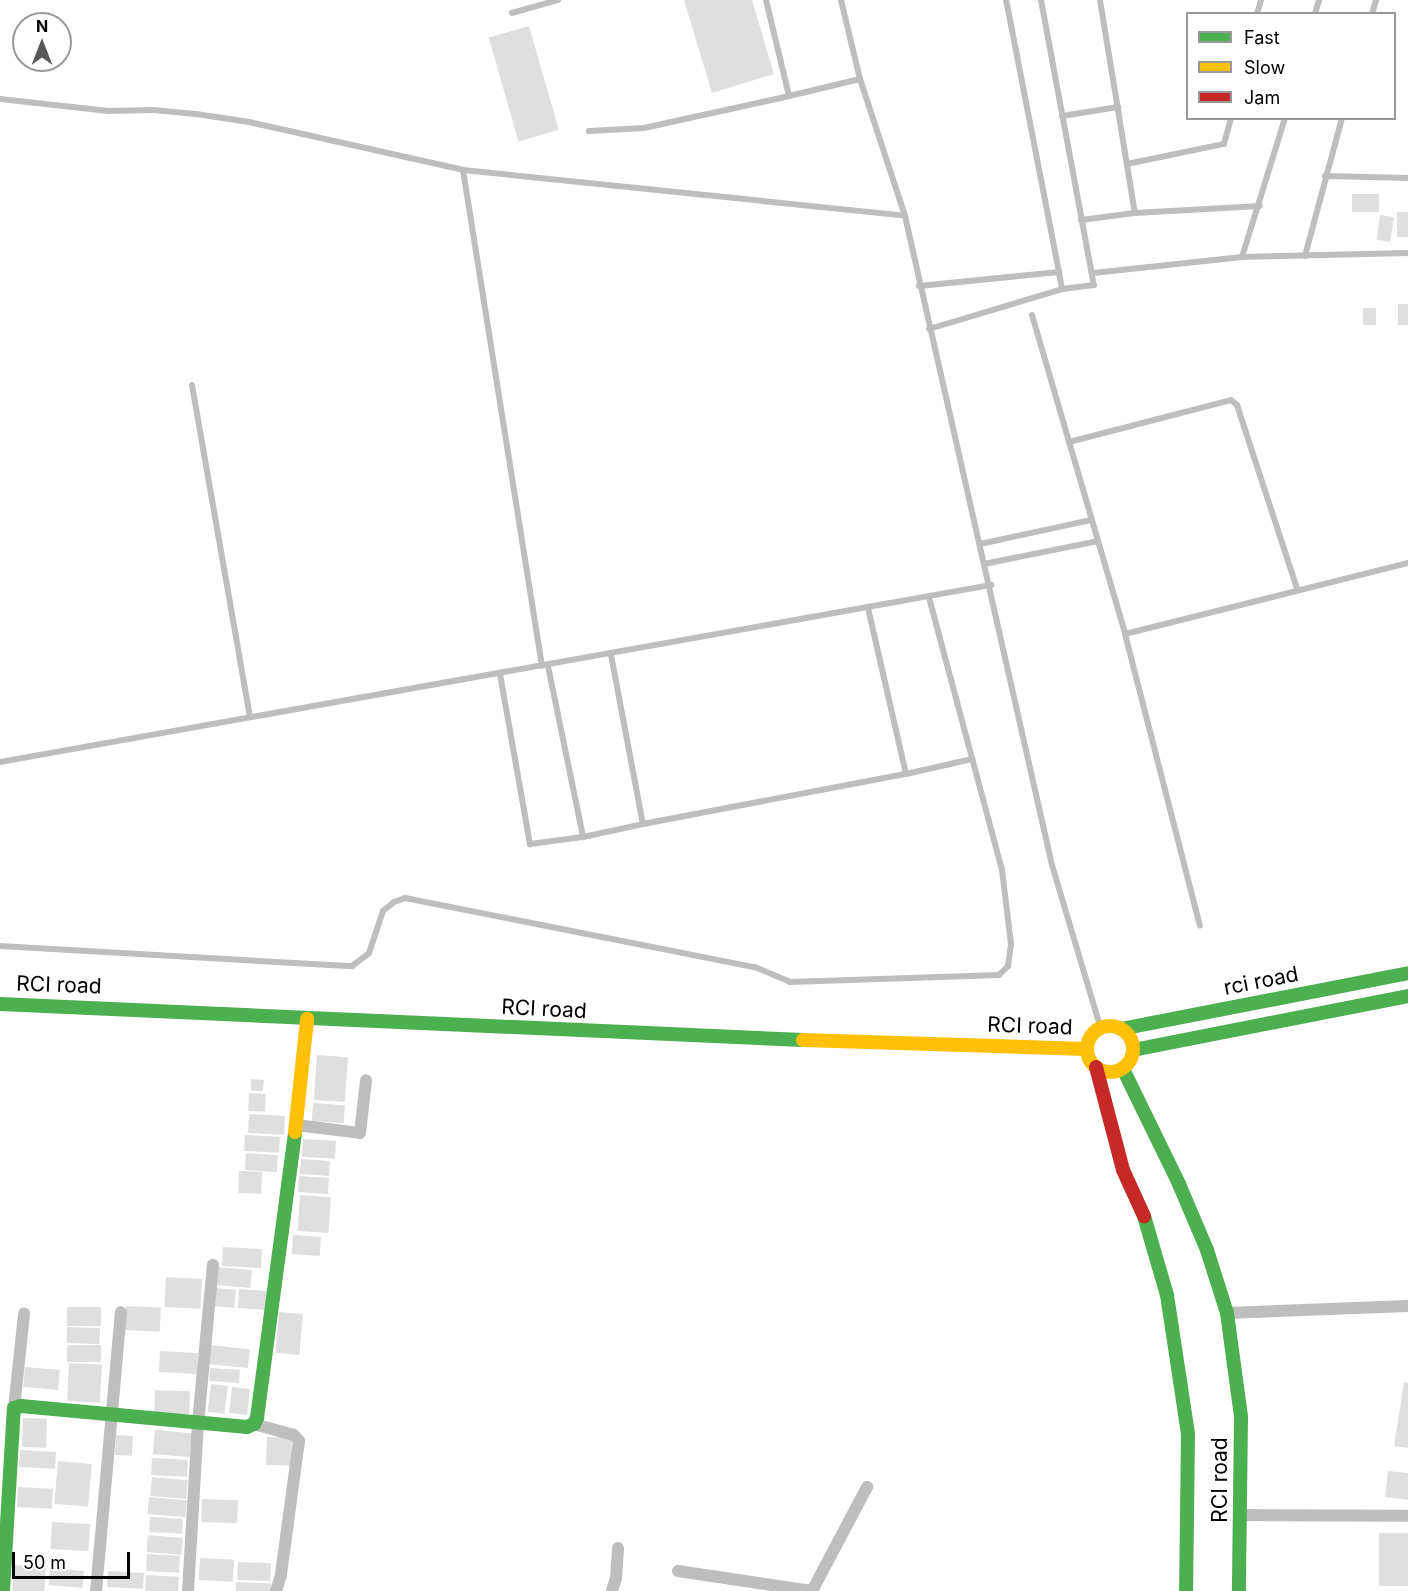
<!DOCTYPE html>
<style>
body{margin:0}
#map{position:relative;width:1408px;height:1591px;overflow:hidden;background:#fff;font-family:Inter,sans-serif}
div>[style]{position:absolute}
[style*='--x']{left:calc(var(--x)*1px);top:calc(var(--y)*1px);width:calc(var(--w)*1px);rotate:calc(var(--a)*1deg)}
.building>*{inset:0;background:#dfdfdf;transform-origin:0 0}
.lane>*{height:6px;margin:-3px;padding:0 3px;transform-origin:3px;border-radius:3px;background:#bebebe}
.street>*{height:12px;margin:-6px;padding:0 6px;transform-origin:6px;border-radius:6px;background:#bebebe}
.fast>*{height:14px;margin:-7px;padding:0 7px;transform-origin:7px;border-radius:7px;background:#4caf50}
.slow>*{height:14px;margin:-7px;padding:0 7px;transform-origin:7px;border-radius:7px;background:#ffc107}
.slow>.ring{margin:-7px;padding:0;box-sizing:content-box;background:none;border:14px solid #ffc107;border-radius:50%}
.jam>*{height:14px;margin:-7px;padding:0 7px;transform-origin:7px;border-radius:7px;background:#c62828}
span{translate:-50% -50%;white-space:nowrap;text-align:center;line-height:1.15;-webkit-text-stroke:5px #fff;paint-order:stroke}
.street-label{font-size:21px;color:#000}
.legend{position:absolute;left:1186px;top:12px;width:210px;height:108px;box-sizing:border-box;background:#fff;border:2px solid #999;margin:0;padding:8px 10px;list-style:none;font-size:18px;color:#000}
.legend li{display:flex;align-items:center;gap:12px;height:30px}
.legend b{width:30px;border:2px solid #999}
.north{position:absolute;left:12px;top:12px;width:60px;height:60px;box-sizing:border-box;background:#fff;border:2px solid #999;border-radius:50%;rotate:0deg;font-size:16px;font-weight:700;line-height:24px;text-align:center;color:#000}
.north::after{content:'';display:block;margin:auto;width:21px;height:27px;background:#595959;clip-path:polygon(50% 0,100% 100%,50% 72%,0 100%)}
.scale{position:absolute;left:12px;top:1552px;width:118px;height:27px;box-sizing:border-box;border:3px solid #000;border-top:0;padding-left:8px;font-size:18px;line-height:21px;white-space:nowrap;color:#000;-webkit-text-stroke:4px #fff;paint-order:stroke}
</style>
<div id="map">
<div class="building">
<div style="clip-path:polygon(684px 0,752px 0,774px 74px,712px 93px)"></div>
<div style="left:529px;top:26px;width:108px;height:42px;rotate:74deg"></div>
<div style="left:1352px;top:194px;width:27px;height:18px"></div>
<div style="left:1397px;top:212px;width:11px;height:25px"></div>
<div style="left:1380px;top:215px;width:14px;height:25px;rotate:8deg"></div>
<div style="left:1398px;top:304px;width:10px;height:21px"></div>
<div style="left:1363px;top:308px;width:13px;height:17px"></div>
<div style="left:317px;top:1055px;width:31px;height:45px;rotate:4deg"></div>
<div style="clip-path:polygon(251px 1079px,264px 1080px,263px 1091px,251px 1091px)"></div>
<div style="left:249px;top:1093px;width:17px;height:18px;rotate:3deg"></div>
<div style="left:313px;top:1103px;width:32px;height:18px;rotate:4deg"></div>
<div style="left:249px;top:1114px;width:36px;height:19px;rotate:3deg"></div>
<div style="left:245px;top:1135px;width:35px;height:16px;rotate:3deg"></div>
<div style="left:303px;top:1139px;width:33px;height:18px;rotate:3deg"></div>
<div style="left:246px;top:1153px;width:32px;height:17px;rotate:4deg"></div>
<div style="left:301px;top:1159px;width:29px;height:15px;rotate:4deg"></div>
<div style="left:239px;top:1171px;width:23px;height:22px;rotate:2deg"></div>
<div style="left:299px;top:1176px;width:30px;height:16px;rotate:4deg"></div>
<div style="left:300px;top:1195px;width:31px;height:36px;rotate:4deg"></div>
<div style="left:293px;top:1235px;width:28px;height:19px;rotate:4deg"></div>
<div style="left:223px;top:1247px;width:39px;height:19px;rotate:3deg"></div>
<div style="left:217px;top:1267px;width:35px;height:18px;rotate:5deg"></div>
<div style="left:166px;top:1277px;width:36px;height:30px;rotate:3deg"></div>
<div style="left:215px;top:1288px;width:21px;height:18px;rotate:5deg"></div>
<div style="left:239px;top:1289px;width:28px;height:19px;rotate:4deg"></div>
<div style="left:126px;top:1306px;width:35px;height:24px;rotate:3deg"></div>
<div style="left:67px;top:1307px;width:34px;height:19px"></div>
<div style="left:279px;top:1312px;width:24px;height:41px;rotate:5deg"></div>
<div style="left:67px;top:1327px;width:33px;height:16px;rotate:2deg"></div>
<div style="left:67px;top:1345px;width:34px;height:17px"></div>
<div style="left:210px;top:1345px;width:40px;height:19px;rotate:6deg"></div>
<div style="left:160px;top:1351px;width:38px;height:21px;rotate:3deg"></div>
<div style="left:69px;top:1363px;width:33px;height:38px;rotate:3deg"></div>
<div style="left:25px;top:1367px;width:35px;height:20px;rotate:5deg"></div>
<div style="left:210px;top:1368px;width:30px;height:13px;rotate:4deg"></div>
<div style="clip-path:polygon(1404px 1382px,1408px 1383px,1408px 1448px,1394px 1446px)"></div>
<div style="left:211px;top:1384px;width:17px;height:28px;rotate:7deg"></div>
<div style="left:232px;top:1387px;width:18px;height:26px;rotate:6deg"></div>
<div style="left:155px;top:1390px;width:35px;height:23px;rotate:2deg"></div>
<div style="left:23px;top:1418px;width:24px;height:29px;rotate:2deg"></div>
<div style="left:155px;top:1430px;width:37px;height:24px;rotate:5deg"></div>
<div style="left:116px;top:1435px;width:17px;height:20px;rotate:3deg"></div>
<div style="left:267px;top:1437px;width:25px;height:28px;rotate:2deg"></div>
<div style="left:20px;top:1450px;width:36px;height:17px;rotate:3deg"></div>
<div style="left:152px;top:1458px;width:36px;height:17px;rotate:3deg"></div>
<div style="left:58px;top:1461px;width:34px;height:43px;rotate:5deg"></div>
<div style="clip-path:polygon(1388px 1471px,1408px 1473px,1408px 1500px,1385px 1497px)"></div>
<div style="left:152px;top:1477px;width:36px;height:19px;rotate:5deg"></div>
<div style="left:18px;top:1487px;width:35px;height:20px;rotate:3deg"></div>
<div style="left:149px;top:1497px;width:38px;height:17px;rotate:5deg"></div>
<div style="left:202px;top:1499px;width:36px;height:23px;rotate:2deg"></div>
<div style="left:150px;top:1517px;width:33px;height:15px;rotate:3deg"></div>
<div style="left:52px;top:1522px;width:38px;height:27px;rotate:3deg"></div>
<div style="left:1408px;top:1533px;width:53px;height:29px;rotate:90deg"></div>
<div style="left:148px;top:1535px;width:35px;height:17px;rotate:5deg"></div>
<div style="left:147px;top:1554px;width:33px;height:17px;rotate:3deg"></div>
<div style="left:200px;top:1558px;width:34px;height:22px;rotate:3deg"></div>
<div style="left:238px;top:1562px;width:33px;height:18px;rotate:2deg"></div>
<div style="left:14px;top:1565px;width:32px;height:26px;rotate:4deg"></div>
<div style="left:50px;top:1568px;width:34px;height:17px;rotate:5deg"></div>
<div style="left:108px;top:1571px;width:36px;height:16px;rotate:3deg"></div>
<div style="left:146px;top:1575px;width:33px;height:16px;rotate:3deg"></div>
<div style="left:236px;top:1582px;width:35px;height:9px;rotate:2deg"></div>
</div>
<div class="lane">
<div style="--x:766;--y:0;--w:99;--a:76.5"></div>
<div style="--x:789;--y:96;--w:73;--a:-13.5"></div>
<div style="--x:841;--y:0;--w:81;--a:76.5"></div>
<div style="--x:860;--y:79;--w:144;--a:71.8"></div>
<div style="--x:905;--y:216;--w:665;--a:77.24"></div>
<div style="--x:1052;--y:865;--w:171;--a:73.4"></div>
<div style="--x:1041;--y:0;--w:290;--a:79.5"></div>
<div style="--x:1094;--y:285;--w:32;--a:173"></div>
<div style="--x:1062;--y:289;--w:17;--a:-100"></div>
<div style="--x:1100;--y:0;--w:216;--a:80.7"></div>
<div style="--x:512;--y:13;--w:48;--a:-15.8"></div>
<div style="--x:1257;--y:14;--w:15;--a:-74"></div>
<div style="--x:1315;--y:14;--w:15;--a:-74"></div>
<div style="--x:1372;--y:14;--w:15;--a:-74"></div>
<div style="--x:0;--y:99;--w:109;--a:6.3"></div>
<div style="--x:108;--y:111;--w:45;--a:-1.3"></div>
<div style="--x:153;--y:110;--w:43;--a:5.3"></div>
<div style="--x:196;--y:114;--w:54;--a:8.6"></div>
<div style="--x:249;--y:122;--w:219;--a:12.6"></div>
<div style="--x:463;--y:170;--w:444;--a:5.9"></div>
<div style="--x:1062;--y:116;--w:57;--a:-9.1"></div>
<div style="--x:589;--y:131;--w:55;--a:-3.1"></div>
<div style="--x:644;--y:128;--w:148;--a:-12.4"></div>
<div style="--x:1127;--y:164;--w:99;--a:-11.7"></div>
<div style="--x:1224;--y:144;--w:27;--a:-75"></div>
<div style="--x:463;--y:170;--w:502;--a:80.95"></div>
<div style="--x:1325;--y:176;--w:83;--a:1.4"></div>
<div style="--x:1081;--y:220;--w:54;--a:-7.4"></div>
<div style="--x:1135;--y:213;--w:125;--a:-3.2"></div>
<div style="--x:1305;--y:256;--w:143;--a:-75"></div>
<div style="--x:1242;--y:257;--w:145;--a:-72.8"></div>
<div style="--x:1093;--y:273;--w:150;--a:-6.1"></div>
<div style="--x:1242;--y:257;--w:166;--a:-1.4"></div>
<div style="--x:919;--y:286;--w:141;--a:-5.7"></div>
<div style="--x:1059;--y:272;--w:277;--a:-101"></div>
<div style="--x:1032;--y:315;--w:332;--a:73.7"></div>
<div style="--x:1125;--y:634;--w:292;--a:-14.1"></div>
<div style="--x:929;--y:329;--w:139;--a:-16.7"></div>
<div style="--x:192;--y:385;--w:337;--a:80.1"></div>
<div style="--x:1069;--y:442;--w:167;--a:-14.5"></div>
<div style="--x:1231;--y:400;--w:8;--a:40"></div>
<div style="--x:1237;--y:405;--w:194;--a:71.9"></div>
<div style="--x:980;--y:544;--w:114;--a:-12.2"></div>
<div style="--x:984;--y:564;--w:116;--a:-11.4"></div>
<div style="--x:1125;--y:634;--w:301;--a:75.6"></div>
<div style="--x:611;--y:655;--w:172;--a:79.3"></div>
<div style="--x:643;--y:824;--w:268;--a:-10.8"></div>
<div style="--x:906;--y:774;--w:170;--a:-102.9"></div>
<div style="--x:548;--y:666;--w:175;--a:78.4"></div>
<div style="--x:500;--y:674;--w:173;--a:80"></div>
<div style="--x:530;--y:844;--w:53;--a:-7.5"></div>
<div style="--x:583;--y:837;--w:61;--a:-12.2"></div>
<div style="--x:0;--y:762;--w:1007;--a:-10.13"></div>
<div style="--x:906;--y:774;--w:68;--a:-12.8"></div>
<div style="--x:0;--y:946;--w:353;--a:3.3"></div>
<div style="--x:352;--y:966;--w:21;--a:-37"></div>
<div style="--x:369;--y:953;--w:44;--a:-71.6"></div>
<div style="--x:383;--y:911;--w:14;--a:-39"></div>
<div style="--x:394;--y:902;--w:12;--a:-20"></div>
<div style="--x:405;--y:898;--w:357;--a:11.2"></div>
<div style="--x:755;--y:967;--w:38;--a:23"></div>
<div style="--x:790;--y:982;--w:209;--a:-1.9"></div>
<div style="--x:999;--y:975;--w:13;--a:-45"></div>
<div style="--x:1008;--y:966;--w:22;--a:-82"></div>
<div style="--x:1011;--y:944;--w:75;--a:-96.9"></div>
<div style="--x:1002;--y:870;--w:283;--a:-105"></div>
</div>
<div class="street">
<div style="--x:296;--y:1125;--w:64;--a:7.1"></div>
<div style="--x:360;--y:1133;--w:53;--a:-83.5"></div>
<div style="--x:1227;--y:1313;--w:181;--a:-2.2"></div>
<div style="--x:14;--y:1408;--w:95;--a:-83.9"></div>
<div style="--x:254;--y:1424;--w:41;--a:15.4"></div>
<div style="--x:294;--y:1435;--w:8;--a:50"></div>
<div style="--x:299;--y:1441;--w:135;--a:97.7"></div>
<div style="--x:281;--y:1575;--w:17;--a:107"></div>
<div style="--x:1241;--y:1515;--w:167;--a:0.3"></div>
<div style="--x:678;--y:1571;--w:135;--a:8.5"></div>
<div style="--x:96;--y:1591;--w:280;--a:-84.9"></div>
<div style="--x:188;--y:1591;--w:168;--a:-86.6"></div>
<div style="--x:198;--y:1423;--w:159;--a:-84.6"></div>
<div style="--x:612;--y:1591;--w:14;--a:-73"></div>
<div style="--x:616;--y:1578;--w:30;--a:-86"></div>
<div style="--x:812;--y:1591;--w:118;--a:-62.1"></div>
</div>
<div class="fast">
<div style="--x:0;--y:1004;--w:804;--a:2.57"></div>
<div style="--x:1121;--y:1029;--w:292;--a:-11"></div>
<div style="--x:1133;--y:1050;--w:280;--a:-11.1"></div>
<div style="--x:1123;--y:1069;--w:128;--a:64"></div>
<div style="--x:1179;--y:1184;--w:72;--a:67"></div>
<div style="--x:1207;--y:1250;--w:66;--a:72.4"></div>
<div style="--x:1227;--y:1313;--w:105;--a:82.3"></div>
<div style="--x:1241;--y:1417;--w:174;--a:90.7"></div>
<div style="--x:1144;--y:1216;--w:82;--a:73.8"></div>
<div style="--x:1167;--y:1295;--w:141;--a:81.4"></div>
<div style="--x:1188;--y:1434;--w:157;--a:90.7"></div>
<div style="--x:3;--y:1591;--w:183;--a:-86.6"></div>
<div style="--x:14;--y:1408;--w:7;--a:-16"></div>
<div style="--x:21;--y:1406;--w:227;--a:5.3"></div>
<div style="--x:247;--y:1427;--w:8;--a:-23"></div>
<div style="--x:254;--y:1424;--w:7;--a:-63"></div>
<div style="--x:257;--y:1418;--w:289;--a:-82.4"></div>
</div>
<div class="slow">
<div class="ring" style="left:1087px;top:1026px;width:32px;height:32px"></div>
<div style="--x:803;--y:1040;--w:284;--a:1.8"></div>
<div style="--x:295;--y:1132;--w:114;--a:-83.9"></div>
</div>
<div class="jam">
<div style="--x:1096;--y:1067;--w:106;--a:75.3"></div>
<div style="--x:1123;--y:1170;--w:51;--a:65.5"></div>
</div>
<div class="street-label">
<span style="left:1261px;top:981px;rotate:-11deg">rci road</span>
<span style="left:59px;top:985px;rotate:2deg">RCI road</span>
<span style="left:544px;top:1009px;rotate:3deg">RCI road</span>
<span style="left:1030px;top:1026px;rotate:2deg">RCI road</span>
<span style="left:1220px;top:1480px;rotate:-90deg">RCI road</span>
</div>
<ul class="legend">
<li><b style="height:8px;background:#4caf50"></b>Fast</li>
<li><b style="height:8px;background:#ffc107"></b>Slow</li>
<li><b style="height:8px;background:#c62828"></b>Jam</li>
</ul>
<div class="north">N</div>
<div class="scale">50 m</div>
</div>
